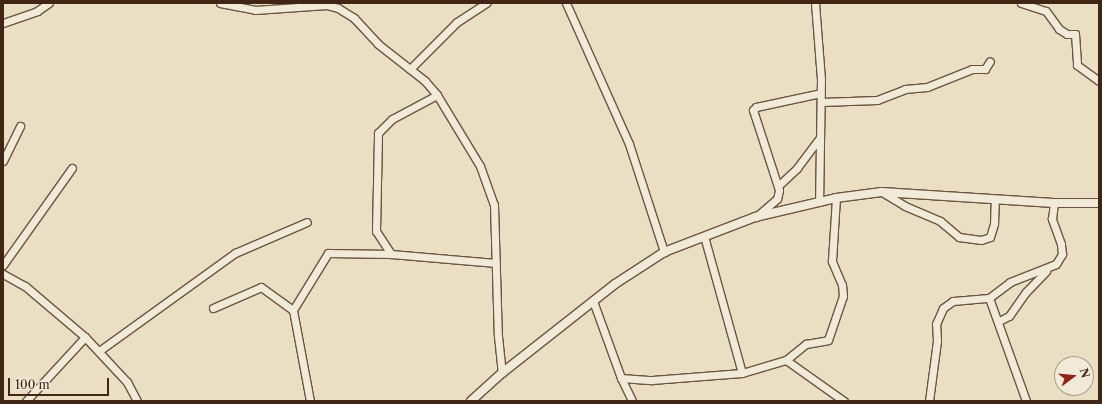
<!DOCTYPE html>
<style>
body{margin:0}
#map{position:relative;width:1102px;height:404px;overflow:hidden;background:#ebdfc3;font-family:"Libre Caslon Text",serif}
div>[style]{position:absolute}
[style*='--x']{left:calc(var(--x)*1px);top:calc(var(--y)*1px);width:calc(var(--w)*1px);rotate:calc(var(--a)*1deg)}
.roads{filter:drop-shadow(1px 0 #6c5440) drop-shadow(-1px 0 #6c5440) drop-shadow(0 1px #6c5440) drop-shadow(0 -1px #6c5440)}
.minor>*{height:7px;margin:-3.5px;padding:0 3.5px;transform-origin:3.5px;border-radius:3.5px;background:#f2ead8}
.tertiary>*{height:8px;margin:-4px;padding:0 4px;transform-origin:4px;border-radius:4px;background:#f2ead8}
span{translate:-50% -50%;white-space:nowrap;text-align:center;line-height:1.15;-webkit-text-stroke:3px #f2ead8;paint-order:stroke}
.frame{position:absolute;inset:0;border:4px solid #412615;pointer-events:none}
.north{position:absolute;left:1054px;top:356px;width:40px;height:40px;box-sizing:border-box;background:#f2ead8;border:1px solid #ab9c8a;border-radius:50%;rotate:74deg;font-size:11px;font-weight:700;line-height:16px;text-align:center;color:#412615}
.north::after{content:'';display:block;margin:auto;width:14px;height:18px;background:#8f2418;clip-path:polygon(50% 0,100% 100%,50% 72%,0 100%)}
.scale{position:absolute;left:8px;top:378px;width:101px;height:18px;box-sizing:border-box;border:2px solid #412615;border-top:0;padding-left:5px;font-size:12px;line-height:14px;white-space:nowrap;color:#412615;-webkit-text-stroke:3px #f2ead8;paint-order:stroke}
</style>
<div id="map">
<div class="roads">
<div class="minor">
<div style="--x:220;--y:3;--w:36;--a:11"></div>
<div style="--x:255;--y:10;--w:72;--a:-4"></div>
<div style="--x:327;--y:5;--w:11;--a:15"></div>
<div style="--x:338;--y:8;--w:19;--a:32"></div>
<div style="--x:354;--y:18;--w:35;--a:47"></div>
<div style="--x:378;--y:44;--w:60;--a:38.2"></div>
<div style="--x:425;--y:81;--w:18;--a:49"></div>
<div style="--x:437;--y:95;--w:83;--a:58.8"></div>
<div style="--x:480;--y:166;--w:41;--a:70.3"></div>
<div style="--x:494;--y:205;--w:131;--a:88.3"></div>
<div style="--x:498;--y:336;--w:37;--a:84"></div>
<div style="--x:566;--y:3;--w:154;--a:65.9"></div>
<div style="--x:629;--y:144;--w:114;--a:72"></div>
<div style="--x:815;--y:3;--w:76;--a:85.5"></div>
<div style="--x:821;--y:79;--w:123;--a:90.9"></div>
<div style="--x:1021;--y:3;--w:26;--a:18"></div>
<div style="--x:1046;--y:11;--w:22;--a:54"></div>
<div style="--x:1059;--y:29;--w:9;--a:32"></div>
<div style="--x:1067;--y:34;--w:8;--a:0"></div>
<div style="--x:1075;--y:34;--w:31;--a:86"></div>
<div style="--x:1077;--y:65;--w:27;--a:36"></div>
<div style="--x:3;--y:23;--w:36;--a:-19"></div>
<div style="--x:37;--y:11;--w:14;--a:-34"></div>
<div style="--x:410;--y:69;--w:66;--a:-45"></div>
<div style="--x:457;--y:22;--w:35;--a:-33"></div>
<div style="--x:821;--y:102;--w:56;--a:-2"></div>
<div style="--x:877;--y:100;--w:30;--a:-21"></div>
<div style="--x:905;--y:89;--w:22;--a:-5"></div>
<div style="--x:927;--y:87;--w:48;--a:-21.8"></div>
<div style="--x:972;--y:69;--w:13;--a:0"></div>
<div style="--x:985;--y:69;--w:9;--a:-58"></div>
<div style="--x:3;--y:161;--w:39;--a:-64"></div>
<div style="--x:778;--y:186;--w:26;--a:-43"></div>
<div style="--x:797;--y:168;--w:36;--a:-53"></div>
<div style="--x:882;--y:192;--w:27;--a:31"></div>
<div style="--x:905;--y:206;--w:38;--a:23"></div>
<div style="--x:940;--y:221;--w:25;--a:40"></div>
<div style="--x:959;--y:237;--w:22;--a:8"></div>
<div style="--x:981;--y:240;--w:9;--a:-18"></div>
<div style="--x:990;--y:237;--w:14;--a:-73"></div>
<div style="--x:994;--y:224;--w:25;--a:-88"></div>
<div style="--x:756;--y:217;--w:28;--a:-41"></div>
<div style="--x:777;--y:199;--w:9;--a:-77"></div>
<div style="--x:779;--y:190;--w:84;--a:-108"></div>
<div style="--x:753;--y:110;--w:4;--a:-45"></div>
<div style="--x:756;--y:107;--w:66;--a:-12.2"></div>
<div style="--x:704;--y:236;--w:142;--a:74.5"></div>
<div style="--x:391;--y:254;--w:27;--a:-123"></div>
<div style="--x:376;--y:231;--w:98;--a:-88.8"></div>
<div style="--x:378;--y:133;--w:20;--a:-45"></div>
<div style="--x:392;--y:119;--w:51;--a:-28.1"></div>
<div style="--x:3;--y:265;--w:119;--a:-54.6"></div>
<div style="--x:3;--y:274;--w:25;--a:29"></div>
<div style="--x:25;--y:286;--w:79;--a:40.4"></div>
<div style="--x:85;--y:337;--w:62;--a:47"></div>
<div style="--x:127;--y:382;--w:21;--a:62"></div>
<div style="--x:989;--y:298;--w:109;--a:70.2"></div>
<div style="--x:593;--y:301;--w:82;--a:70"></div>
<div style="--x:621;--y:378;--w:25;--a:64"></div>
<div style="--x:213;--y:308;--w:52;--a:-23.6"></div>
<div style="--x:261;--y:287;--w:39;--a:36"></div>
<div style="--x:999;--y:321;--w:11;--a:-27"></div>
<div style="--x:1009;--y:316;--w:29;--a:-55"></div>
<div style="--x:1026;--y:292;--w:29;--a:-46"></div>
<div style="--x:99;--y:351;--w:168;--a:-35.8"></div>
<div style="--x:235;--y:253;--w:78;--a:-23.3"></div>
<div style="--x:786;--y:360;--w:71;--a:35.3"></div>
<div style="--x:621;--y:378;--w:31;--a:4"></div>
<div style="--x:652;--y:380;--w:90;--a:-4.4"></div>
<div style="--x:742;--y:373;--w:46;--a:-16.5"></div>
<div style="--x:786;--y:360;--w:26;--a:-39"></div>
<div style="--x:806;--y:344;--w:22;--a:-10"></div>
<div style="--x:828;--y:340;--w:46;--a:-71.2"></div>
<div style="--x:843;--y:296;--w:11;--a:-95"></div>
<div style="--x:842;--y:285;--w:26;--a:-113"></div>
<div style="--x:832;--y:261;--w:63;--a:-86.4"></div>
<div style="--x:26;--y:401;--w:87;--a:-47.3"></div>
<div style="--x:310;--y:401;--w:93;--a:-100.6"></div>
<div style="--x:293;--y:310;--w:67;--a:-58.4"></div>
<div style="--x:328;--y:253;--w:63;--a:0.9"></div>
<div style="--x:391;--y:254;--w:105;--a:4.9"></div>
<div style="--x:929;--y:401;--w:61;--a:-82.4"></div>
<div style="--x:937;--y:341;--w:17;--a:-93"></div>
<div style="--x:936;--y:324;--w:17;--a:-66"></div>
<div style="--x:943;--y:308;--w:12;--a:-35"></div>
<div style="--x:953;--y:301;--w:36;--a:-5"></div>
<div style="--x:989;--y:298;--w:26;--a:-37"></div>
<div style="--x:1010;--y:282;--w:49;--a:-21.4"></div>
<div style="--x:1056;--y:264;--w:12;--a:-59"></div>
<div style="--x:1062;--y:254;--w:10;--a:-96"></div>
<div style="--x:1061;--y:244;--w:27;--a:-110"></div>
<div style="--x:1052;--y:219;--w:16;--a:-83"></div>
</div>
<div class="tertiary">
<div style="--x:471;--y:401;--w:42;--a:-42.1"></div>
<div style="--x:502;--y:373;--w:144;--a:-38.2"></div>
<div style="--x:615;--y:284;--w:59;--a:-33.1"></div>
<div style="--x:664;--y:252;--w:97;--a:-21"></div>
<div style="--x:755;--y:217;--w:83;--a:-13.2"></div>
<div style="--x:836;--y:198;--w:46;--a:-7.4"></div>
<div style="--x:882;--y:192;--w:172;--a:3.7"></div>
<div style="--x:1054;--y:203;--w:45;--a:0"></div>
</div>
</div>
<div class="frame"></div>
<div class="north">N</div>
<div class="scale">100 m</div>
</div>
